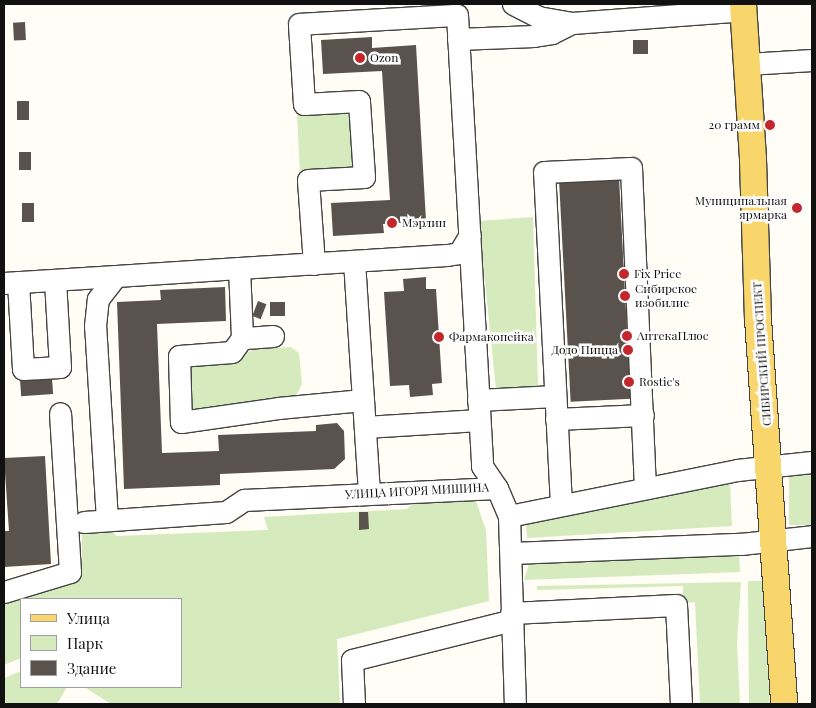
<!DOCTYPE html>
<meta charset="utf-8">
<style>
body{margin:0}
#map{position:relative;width:816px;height:708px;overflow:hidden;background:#fffdf5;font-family:"Playfair Display",serif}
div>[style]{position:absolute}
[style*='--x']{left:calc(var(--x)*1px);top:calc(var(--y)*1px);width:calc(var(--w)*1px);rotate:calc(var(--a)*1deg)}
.green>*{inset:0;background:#d5ebbd;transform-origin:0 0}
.building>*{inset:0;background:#5a524d;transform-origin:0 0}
.roads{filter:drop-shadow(1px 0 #444) drop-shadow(-1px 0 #444) drop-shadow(0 1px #444) drop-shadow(0 -1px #444)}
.minor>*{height:21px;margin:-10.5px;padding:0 10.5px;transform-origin:10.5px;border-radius:10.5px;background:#fff}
.major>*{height:26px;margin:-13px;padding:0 13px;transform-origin:13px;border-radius:13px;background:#f9d66b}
.dots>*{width:14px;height:14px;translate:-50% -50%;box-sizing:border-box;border:2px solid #fff;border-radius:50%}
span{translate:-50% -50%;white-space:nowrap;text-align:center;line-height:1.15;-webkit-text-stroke:5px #fff;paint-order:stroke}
.poi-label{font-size:12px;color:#111}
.left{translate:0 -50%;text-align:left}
.right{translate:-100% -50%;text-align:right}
.street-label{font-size:12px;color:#111}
.frame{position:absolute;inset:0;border:5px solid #111;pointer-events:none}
.legend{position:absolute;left:20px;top:598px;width:162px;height:90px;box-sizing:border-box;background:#fff;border:1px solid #a0a0a0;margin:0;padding:6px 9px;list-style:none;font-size:15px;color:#111}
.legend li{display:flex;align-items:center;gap:10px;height:25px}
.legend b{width:25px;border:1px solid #a0a0a0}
</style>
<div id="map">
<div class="green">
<div style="clip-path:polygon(340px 111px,351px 117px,354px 165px,350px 170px,300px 174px,297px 114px)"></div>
<div style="clip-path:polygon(533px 217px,538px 387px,496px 390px,479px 221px)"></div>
<div style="clip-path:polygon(291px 347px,299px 353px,302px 384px,297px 394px,290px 399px,190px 410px,190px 367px,196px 363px,227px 360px,255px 349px)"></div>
<div style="left:812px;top:472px;width:53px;height:23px;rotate:90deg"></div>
<div style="clip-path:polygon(730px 482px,732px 526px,527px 538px,526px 524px)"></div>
<div style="clip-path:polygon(459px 491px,476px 501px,486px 530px,489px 601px,337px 639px,340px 704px,111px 704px,84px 687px,181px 687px,181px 599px,21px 599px,21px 658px,4px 665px,4px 601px,82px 575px,82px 531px,111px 526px,116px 536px,268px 530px,264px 517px,407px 509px,425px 494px)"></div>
<div style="clip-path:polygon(739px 550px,740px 572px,524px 580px,529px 564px,538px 558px)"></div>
<div style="clip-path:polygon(748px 581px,762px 581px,770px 704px,749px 704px)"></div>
<div style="clip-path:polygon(741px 582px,737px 643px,740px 704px,700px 704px,695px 602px,683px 603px,683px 586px,537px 590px,537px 586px)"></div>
<div style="clip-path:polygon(21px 671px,21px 687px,67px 687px,59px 701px,56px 704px,4px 704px,4px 678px)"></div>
</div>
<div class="building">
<div style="left:25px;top:22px;width:18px;height:12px;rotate:87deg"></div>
<div style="clip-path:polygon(372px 37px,372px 48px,416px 45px,426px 221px,383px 224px,384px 233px,333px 236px,331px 203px,390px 200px,382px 71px,323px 74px,321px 40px)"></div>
<div style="left:633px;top:40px;width:15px;height:14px"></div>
<div style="left:17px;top:101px;width:12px;height:19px"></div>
<div style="left:19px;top:152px;width:12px;height:18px"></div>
<div style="left:619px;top:178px;width:221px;height:60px;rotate:87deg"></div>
<div style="left:22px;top:203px;width:12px;height:19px"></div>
<div style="clip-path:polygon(426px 277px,426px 289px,436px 289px,442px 383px,432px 384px,433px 395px,410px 397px,409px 385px,390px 386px,384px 292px,404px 291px,403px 279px)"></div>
<div style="clip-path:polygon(225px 287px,226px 321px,157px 324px,162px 453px,219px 451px,218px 435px,316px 431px,316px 425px,337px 423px,344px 431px,345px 459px,334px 469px,220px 474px,220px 485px,124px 489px,117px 302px,161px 300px,160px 290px)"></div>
<div style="left:258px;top:301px;width:9px;height:16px;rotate:21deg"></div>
<div style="left:270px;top:302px;width:15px;height:14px"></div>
<div style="left:52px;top:378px;width:16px;height:32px;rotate:86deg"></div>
<div style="clip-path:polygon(45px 456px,51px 564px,4px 567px,4px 531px,9px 531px,4px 458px)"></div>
<div style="clip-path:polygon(359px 512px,368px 512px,369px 529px,359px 530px)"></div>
</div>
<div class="roads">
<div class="minor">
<div style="--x:513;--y:4;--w:28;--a:27"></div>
<div style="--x:538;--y:17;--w:35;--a:10"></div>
<div style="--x:572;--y:23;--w:171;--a:-4.3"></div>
<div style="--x:458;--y:39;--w:76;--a:-2.3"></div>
<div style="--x:534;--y:36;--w:18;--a:-9"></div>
<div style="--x:552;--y:33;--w:20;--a:-27"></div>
<div style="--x:747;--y:64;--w:65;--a:-3.5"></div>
<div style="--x:354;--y:261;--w:139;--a:86.3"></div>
<div style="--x:314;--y:264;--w:84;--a:-94.1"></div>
<div style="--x:308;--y:180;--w:56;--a:-3.1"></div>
<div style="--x:364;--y:177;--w:76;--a:-93.8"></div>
<div style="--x:359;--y:101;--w:55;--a:176.9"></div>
<div style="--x:304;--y:104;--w:80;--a:-93.6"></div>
<div style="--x:299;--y:24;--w:158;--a:-3.3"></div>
<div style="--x:457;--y:15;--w:452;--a:86.8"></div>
<div style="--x:482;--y:466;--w:27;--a:56"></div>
<div style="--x:239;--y:268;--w:208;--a:-3.6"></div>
<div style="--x:447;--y:255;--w:12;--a:-9"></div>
<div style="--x:459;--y:253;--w:21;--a:-59"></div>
<div style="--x:18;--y:282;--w:87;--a:86.7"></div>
<div style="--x:23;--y:369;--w:37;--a:-3"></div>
<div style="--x:60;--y:367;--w:87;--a:-93.3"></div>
<div style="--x:4;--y:283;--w:112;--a:-3.6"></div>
<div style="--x:273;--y:336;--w:31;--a:176"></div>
<div style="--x:242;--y:338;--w:17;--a:126"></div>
<div style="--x:232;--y:352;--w:53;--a:175.7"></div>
<div style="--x:179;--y:356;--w:66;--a:88.3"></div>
<div style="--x:181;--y:422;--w:98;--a:-8.2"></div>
<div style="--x:278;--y:408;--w:85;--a:-5.4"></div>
<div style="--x:363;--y:400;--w:93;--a:86.3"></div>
<div style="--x:478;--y:400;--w:77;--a:-3"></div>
<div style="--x:556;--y:419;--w:87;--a:-2.6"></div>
<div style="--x:365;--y:427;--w:114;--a:-3.5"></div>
<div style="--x:561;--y:505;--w:333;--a:-92.9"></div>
<div style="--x:544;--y:172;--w:87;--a:-2.6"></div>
<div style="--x:631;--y:168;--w:320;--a:87.5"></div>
<div style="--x:509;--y:516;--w:233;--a:-11.4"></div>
<div style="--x:737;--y:470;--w:75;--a:-6.1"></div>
<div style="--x:107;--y:520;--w:194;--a:-93.5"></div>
<div style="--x:95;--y:326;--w:27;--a:-84"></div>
<div style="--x:98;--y:299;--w:29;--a:-52"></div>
<div style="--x:116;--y:276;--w:123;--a:-3.7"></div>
<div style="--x:239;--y:268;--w:70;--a:87.5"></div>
<div style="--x:84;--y:522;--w:142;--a:-4"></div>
<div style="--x:226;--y:512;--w:22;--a:-34"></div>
<div style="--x:244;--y:500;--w:253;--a:-2.7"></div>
<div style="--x:497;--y:488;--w:30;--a:67"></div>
<div style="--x:509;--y:516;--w:188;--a:88.2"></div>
<div style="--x:512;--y:553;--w:229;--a:-2.3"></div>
<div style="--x:741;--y:544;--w:71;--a:-6.4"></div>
<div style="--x:4;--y:592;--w:69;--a:-16.9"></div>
<div style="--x:70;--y:572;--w:159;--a:-93.6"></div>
<div style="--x:511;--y:613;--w:165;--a:-2.8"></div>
<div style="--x:676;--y:605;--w:99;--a:87.1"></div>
<div style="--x:354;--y:704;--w:44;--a:-92.6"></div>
<div style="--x:352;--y:660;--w:165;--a:-14"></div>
</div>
<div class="major">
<div style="--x:743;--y:4;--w:156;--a:86.3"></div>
<div style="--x:753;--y:160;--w:159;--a:88.2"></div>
<div style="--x:758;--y:319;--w:386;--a:86.1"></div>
</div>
</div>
<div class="dots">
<div style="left:360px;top:58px;background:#c4262e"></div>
<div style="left:770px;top:125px;background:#c4262e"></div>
<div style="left:797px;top:208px;background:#c4262e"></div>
<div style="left:392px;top:223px;background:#c4262e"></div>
<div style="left:624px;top:274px;background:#c4262e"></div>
<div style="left:625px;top:296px;background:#c4262e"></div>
<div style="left:627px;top:336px;background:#c4262e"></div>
<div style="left:439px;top:337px;background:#c4262e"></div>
<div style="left:628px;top:350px;background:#c4262e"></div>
<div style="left:629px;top:382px;background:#c4262e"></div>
</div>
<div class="poi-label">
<span class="left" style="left:370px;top:58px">Ozon</span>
<span class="right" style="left:760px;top:125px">20 грамм</span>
<span class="right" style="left:787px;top:208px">Муниципальная<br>ярмарка</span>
<span class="left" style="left:402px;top:223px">Мэрлин</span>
<span class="left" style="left:634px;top:274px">Fix Price</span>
<span class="left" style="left:635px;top:296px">Сибирское<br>изобилие</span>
<span class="left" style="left:637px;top:336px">АптекаПлюс</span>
<span class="left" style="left:449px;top:337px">Фармакопейка</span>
<span class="right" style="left:618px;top:350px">Додо Пицца</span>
<span class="left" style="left:639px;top:382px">Rostic's</span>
</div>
<div class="street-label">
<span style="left:762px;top:354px;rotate:-94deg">СИБИРСКИЙ ПРОСПЕКТ</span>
<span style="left:417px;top:491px;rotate:-3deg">УЛИЦА ИГОРЯ МИШИНА</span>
</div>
<div class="frame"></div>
<ul class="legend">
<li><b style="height:6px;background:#f9d66b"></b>Улица</li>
<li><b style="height:14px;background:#d5ebbd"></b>Парк</li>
<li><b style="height:14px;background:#5a524d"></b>Здание</li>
</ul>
</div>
